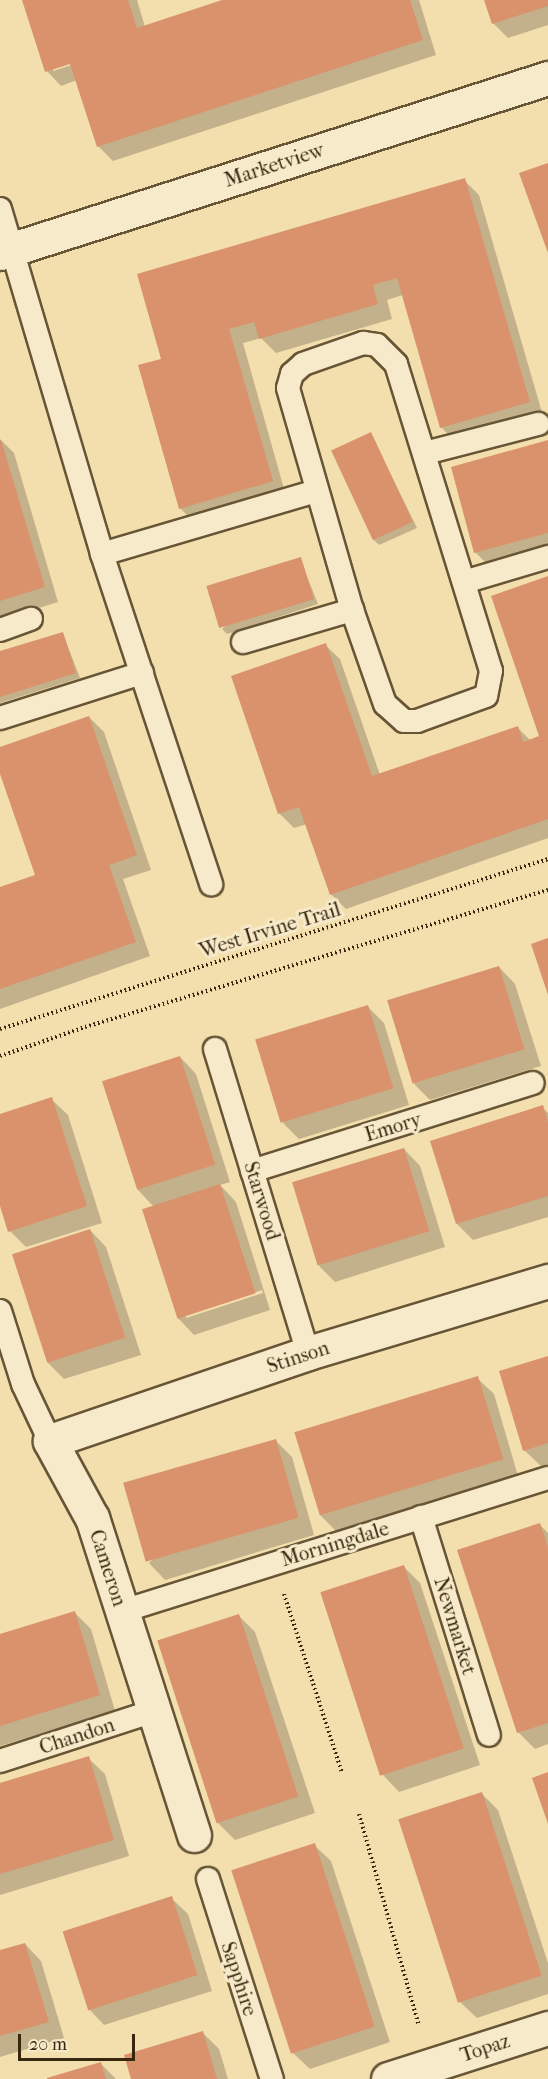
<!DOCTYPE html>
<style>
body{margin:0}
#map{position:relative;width:548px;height:2079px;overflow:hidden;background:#f3dead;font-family:"IM FELL French Canon",serif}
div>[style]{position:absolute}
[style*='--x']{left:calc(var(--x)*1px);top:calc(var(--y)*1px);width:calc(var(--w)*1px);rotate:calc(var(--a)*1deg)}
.shadow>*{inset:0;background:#0003}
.building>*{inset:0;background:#d9926b;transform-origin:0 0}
.path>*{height:4px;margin-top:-2px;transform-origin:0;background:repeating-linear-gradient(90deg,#38270f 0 1.5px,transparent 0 4.5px)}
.roads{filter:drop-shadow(2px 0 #675536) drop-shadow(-2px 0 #675536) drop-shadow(0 2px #675536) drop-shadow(0 -2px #675536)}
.service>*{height:22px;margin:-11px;padding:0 11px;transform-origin:11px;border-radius:11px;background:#f7eaca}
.minor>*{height:33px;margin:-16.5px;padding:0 16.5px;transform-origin:16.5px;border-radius:16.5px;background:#f7eaca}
span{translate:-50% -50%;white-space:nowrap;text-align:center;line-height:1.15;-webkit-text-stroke:6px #f7eaca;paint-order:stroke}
.street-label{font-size:20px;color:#38270f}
.scale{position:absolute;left:18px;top:2034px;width:117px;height:27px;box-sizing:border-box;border:3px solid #38270f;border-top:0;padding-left:8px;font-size:18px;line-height:21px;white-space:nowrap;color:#38270f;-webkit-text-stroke:4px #f7eaca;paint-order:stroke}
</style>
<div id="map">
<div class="shadow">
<div style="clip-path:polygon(evenodd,24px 0,137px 0,145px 27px,226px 0,419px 0,436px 55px,113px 161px,98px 146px,77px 80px,61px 86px,47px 71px,24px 0,77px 60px,78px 63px,53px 71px,53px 67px,77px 60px)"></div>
<div style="clip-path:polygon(486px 0,548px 0,548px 25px,508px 38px,493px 23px)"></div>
<div style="clip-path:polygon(464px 180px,479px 195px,543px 416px,456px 442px,441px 427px,403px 295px,387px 300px,392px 319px,276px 353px,261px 338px,243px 343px,286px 496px,195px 523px,180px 508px,163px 360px)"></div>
<div style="clip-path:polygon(371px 434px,417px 528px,379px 545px,374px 540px)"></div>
<div style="clip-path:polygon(0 439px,14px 453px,58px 602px,0 620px)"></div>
<div style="clip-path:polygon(548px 442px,548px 549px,488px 565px,475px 552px)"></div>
<div style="clip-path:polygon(300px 559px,318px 604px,227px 634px,222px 629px)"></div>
<div style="clip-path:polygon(548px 577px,548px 838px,346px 909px,331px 894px,307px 824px,294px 828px,279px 813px,325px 645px,340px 659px,380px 775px,517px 727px,531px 741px,541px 737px)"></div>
<div style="clip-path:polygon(63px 634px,80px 678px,0 703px,0 653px)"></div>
<div style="clip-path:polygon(89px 717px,104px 732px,151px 870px,123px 879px,150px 956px,0 1009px,0 888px,37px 876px,0 769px,0 749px)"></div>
<div style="clip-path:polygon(499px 967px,515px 984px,541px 1066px,430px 1100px,414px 1084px)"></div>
<div style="clip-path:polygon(368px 1007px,384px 1023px,409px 1105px,299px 1139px,283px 1123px)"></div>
<div style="clip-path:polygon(evenodd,180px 1057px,196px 1074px,230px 1182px,220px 1185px,236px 1202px,270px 1310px,194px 1335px,178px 1318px,154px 1207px,138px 1190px,180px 1057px,262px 1290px,263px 1293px,186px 1318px,186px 1315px,262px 1290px)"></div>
<div style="clip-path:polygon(51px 1099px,68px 1115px,102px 1223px,26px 1247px,10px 1231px,0 1201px,0 1115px)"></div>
<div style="clip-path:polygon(542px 1107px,548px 1113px,548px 1217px,473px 1240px,457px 1224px,432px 1142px)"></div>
<div style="clip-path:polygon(404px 1149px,420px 1166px,445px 1247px,335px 1282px,319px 1266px)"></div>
<div style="clip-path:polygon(90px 1230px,106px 1247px,141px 1355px,64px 1379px,48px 1363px)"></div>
<div style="clip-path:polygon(548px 1358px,548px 1464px,541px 1466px,524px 1450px)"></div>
<div style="clip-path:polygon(477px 1378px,494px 1394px,518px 1476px,336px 1531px,320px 1515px)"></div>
<div style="clip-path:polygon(275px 1440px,292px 1457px,314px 1535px,165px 1580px,149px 1563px)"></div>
<div style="clip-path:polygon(539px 1524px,548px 1533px,548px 1744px,535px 1749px,518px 1732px)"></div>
<div style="clip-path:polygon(404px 1567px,420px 1583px,480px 1765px,399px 1792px,383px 1775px)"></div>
<div style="clip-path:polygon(75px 1613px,91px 1629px,115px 1711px,0 1746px,0 1636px)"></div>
<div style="clip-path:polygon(239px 1616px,255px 1632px,315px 1813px,235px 1840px,218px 1823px)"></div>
<div style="clip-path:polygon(88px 1758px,105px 1774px,129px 1856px,0 1895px,0 1785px)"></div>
<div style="clip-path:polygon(482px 1794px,498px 1810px,548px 1963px,548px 1994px,477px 2018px,460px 2002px)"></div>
<div style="clip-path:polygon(314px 1845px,331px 1861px,390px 2042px,310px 2069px,293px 2053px)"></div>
<div style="clip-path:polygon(171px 1898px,188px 1914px,212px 1991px,104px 2025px,88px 2008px)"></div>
<div style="clip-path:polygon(25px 1944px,41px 1961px,64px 2038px,0 2057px,0 1952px)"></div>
<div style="clip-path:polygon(202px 2032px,219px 2049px,228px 2079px,133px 2079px)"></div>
<div style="clip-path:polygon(100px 2063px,116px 2079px,50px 2079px)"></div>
</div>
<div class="building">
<div style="clip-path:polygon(22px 0,128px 0,137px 28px,222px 0,410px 0,423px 40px,97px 147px,70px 64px,45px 72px)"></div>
<div style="clip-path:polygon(484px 0,548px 0,548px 6px,492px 24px)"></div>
<div style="clip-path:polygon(548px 163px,548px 253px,519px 173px)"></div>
<div style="clip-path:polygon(465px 178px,530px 402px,440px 428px,397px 278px,373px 285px,378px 304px,259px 339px,254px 322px,229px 329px,273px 481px,179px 509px,138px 365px,161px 359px,137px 274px)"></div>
<div style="left:371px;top:432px;width:99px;height:44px;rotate:65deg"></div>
<div style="clip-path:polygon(1px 440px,45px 587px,0 601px,0 441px)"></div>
<div style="clip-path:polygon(548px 440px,548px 533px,474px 553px,451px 467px)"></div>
<div style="left:301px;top:557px;width:44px;height:99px;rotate:73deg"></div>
<div style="clip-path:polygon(548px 576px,548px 819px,330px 895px,299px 807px,278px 814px,231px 676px,326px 643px,372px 776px,518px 726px,523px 742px,539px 736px,491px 596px)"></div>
<div style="clip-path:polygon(63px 632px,76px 673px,0 697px,0 651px)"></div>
<div style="clip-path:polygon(89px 716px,137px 855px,109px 865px,136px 942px,0 989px,0 887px,35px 875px,0 774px,0 747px)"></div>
<div style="clip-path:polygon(548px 938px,548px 995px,531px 944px)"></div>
<div style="left:499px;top:966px;width:87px;height:117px;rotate:73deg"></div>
<div style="left:368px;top:1005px;width:87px;height:118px;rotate:73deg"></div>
<div style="left:180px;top:1056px;width:114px;height:82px;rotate:72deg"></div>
<div style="clip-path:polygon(52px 1097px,87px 1206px,8px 1232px,0 1206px,0 1114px)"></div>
<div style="clip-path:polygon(543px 1105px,548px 1122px,548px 1196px,456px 1224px,430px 1141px)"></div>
<div style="left:404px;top:1148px;width:87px;height:117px;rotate:73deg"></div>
<div style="left:220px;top:1184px;width:115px;height:82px;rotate:72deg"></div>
<div style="left:90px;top:1229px;width:114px;height:82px;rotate:72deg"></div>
<div style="clip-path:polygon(548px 1356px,548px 1443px,523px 1451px,499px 1371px)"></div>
<div style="left:478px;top:1376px;width:87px;height:192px;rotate:73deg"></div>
<div style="left:276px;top:1439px;width:82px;height:159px;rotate:74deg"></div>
<div style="clip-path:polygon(540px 1523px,548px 1547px,548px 1723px,517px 1733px,457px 1550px)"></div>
<div style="left:404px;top:1565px;width:193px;height:88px;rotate:72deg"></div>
<div style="clip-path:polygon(75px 1611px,100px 1695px,0 1726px,0 1634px)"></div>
<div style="left:239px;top:1614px;width:192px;height:86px;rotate:72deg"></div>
<div style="clip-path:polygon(89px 1756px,114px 1840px,0 1874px,0 1783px)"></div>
<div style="clip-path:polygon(548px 1772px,548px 1824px,532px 1778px)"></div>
<div style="left:482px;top:1792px;width:193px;height:88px;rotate:72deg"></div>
<div style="left:315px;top:1843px;width:193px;height:88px;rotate:72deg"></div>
<div style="left:172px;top:1896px;width:83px;height:115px;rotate:72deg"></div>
<div style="clip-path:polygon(25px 1943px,49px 2022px,0 2036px,0 1950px)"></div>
<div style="clip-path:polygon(203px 2031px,217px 2079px,131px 2079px,124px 2055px)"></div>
<div style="clip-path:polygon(101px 2062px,106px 2079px,47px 2079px,47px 2078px)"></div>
</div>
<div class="path">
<div style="--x:0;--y:1029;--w:574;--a:-17.23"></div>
<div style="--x:0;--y:1056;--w:90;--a:-18.8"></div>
<div style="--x:85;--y:1027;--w:483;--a:-16.5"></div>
<div style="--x:284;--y:1594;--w:188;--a:72"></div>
<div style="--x:359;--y:1814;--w:220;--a:74.2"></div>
</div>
<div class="roads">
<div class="service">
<div style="--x:0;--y:209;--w:360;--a:73.5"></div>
<div style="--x:102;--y:554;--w:348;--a:71.7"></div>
<div style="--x:363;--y:343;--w:14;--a:8"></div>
<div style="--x:377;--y:345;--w:27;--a:45"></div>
<div style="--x:396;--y:364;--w:321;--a:72.8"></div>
<div style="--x:491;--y:671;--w:25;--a:101"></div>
<div style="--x:486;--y:696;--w:73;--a:160.1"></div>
<div style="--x:417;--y:721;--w:13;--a:180"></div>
<div style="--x:404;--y:721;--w:25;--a:-138"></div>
<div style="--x:385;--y:704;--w:100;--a:-109.3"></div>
<div style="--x:352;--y:610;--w:231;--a:-106.1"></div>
<div style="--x:288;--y:388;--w:15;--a:-74"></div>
<div style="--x:292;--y:374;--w:15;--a:-42"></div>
<div style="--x:303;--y:364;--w:64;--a:-19.3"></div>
<div style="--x:425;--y:453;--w:117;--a:-14.4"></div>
<div style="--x:102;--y:554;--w:223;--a:-16.4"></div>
<div style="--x:464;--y:582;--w:88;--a:-16.6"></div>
<div style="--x:0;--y:630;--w:33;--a:-20"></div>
<div style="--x:243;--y:642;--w:114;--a:-16.4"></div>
<div style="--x:0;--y:718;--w:149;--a:-17.6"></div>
<div style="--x:215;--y:1049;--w:318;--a:73"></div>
<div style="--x:252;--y:1171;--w:294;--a:-17.4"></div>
<div style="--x:0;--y:1311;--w:77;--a:72.5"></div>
<div style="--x:23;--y:1384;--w:63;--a:64.7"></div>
<div style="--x:421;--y:1517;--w:228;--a:72.7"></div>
<div style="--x:123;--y:1611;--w:445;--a:-17.4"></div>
<div style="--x:0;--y:1761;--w:162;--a:-18"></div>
<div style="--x:208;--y:1879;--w:210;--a:72.3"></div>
</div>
<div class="minor">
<div style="--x:0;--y:253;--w:575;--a:-17.71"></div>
<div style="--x:194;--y:1835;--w:333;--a:-107.8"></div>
<div style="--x:92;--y:1518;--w:88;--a:-118.6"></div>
<div style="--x:50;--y:1441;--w:273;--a:-18.8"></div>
<div style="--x:308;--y:1353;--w:251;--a:-16.7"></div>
<div style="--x:388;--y:2079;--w:168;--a:-17.7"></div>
</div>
</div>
<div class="street-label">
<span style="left:274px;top:165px;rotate:-18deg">Marketview</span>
<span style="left:270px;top:930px;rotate:-17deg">West Irvine Trail</span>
<span style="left:393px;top:1127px;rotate:-17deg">Emory</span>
<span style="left:262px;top:1201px;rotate:73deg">Starwood</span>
<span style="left:298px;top:1357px;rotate:-18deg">Stinson</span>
<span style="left:335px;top:1544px;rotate:-17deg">Morningdale</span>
<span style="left:108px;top:1568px;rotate:72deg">Cameron</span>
<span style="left:455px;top:1626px;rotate:73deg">Newmarket</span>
<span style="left:77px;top:1736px;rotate:-18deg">Chandon</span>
<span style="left:239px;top:1979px;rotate:72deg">Sapphire</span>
<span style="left:485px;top:2048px;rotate:-18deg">Topaz</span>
</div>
<div class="scale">20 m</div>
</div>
